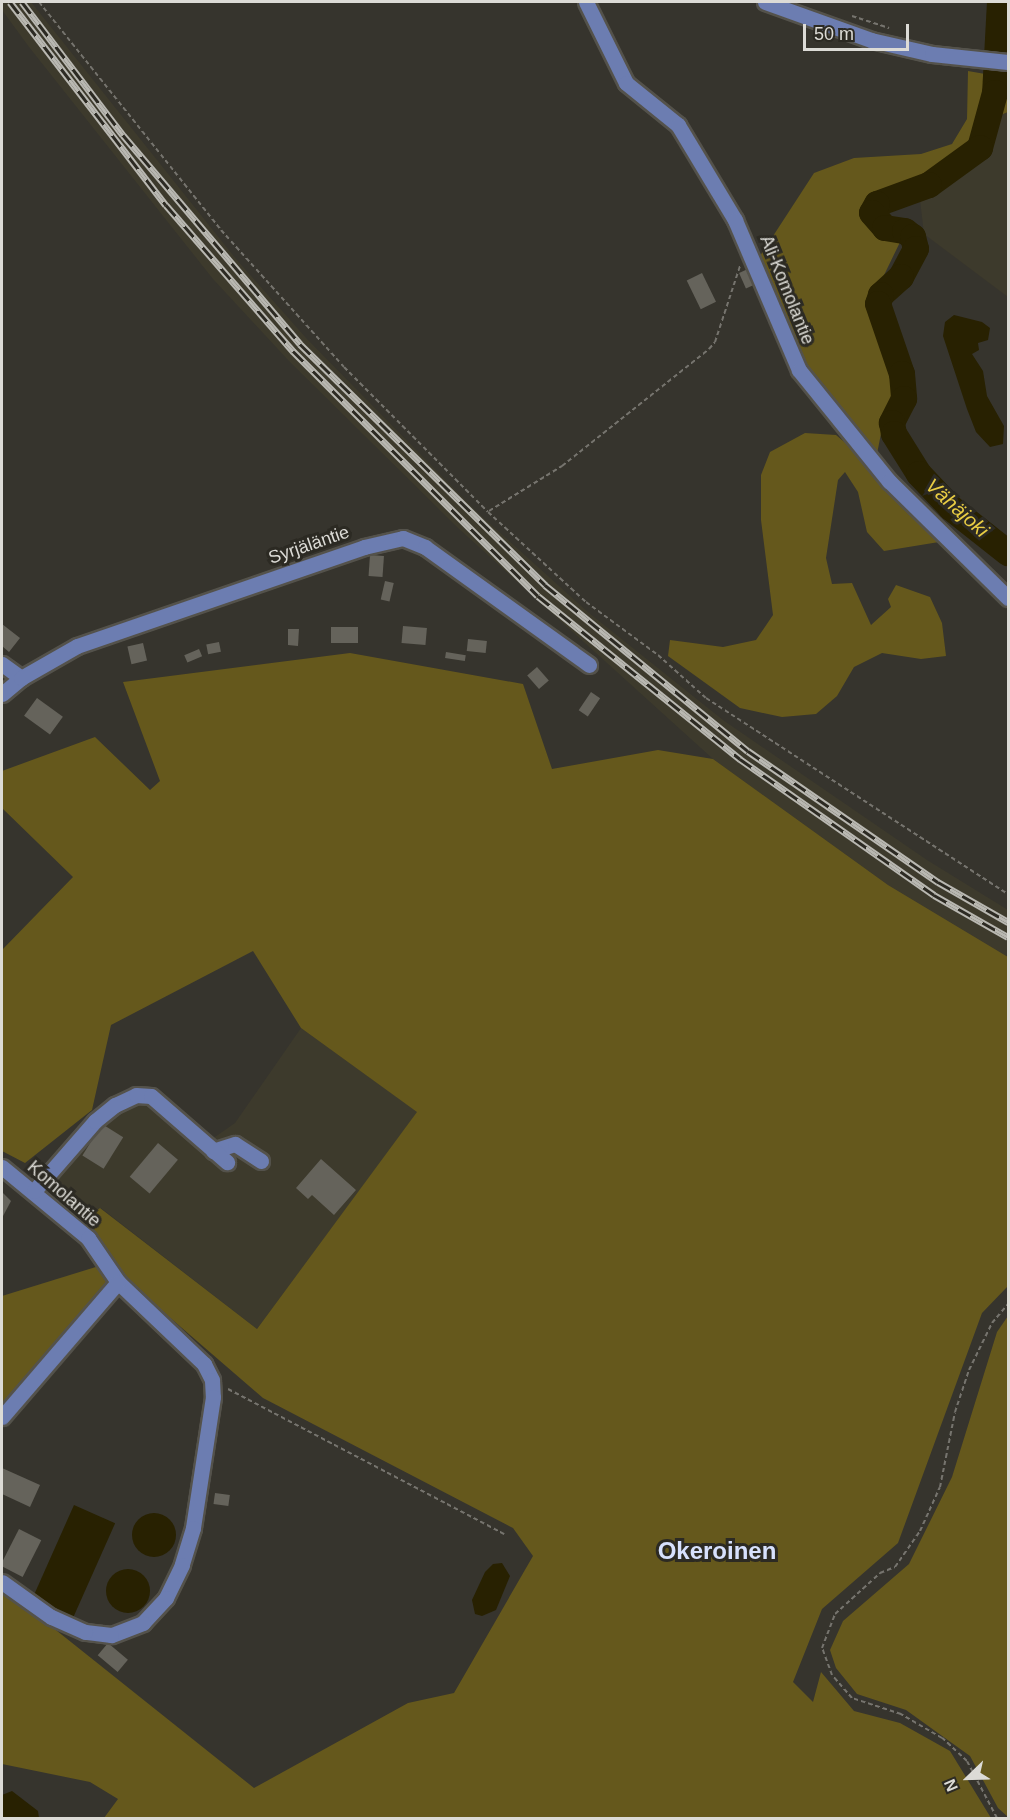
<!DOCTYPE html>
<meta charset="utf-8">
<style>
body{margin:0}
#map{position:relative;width:1010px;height:1820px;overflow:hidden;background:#36342d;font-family:Helvetica,sans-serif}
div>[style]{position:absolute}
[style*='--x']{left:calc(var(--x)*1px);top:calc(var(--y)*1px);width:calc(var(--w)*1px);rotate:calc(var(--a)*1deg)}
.built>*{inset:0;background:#3d3a2c}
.green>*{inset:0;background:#65581c}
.water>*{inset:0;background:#282101;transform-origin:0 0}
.round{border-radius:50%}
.river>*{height:26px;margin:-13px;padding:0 13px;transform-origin:13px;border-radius:13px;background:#282101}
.building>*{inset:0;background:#65635b;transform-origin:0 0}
.path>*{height:2px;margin-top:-1px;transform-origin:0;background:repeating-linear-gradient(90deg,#76746e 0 4.5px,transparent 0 7.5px)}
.roads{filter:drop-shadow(2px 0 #54524b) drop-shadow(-2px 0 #54524b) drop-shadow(0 2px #54524b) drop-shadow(0 -2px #54524b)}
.minor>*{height:15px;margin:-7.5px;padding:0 7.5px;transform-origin:7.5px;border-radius:7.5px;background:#6c7db1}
.rail>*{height:7px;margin-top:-3.5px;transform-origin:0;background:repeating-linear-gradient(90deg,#2c2a23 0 14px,#b9b8b2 0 28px);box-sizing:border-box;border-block:2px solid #b9b8b2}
span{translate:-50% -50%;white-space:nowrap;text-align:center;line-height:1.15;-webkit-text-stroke:6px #2c2a23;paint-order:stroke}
.street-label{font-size:18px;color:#dcdbd6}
.water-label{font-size:20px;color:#e9cd43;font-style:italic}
.district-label{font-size:24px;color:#d7e1fd;font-weight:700}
.frame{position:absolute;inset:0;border:3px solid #dcdbd6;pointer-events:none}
.north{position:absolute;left:938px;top:1748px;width:60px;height:60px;-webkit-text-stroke:4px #2c2a23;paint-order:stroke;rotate:247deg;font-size:16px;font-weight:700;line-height:24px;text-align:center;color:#dcdbd6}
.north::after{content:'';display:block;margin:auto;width:21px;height:27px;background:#dcdbd6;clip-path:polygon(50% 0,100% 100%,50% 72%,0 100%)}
.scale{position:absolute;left:803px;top:24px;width:106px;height:27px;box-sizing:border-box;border:3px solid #dcdbd6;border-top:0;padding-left:8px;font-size:18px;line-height:21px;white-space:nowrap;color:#dcdbd6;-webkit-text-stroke:4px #2c2a23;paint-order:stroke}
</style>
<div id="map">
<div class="built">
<div style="clip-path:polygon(2px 2px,31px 2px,236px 259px,307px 339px,478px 513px,589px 613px,723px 720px,927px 860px,1008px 910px,1008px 957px,888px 885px,713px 759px,458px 528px,289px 361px,213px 279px,29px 47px,2px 10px)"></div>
<div style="clip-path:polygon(1008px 112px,1008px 297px,924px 234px,920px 200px,990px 150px,996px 117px)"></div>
<div style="clip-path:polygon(301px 1028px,418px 1112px,257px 1329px,101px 1208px,87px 1218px,45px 1190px,98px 1123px,136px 1100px,147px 1100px,199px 1148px,235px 1123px)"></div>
</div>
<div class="green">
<div style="clip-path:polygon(968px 71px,1008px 78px,1008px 112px,979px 124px,963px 150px,930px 173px,870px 204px,869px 221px,902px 238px,871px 302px,895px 392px,885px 413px,877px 454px,804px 363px,789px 337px,760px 256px,814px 173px,854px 158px,921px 154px,952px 144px,967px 119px)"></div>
<div style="clip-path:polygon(805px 433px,836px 435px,865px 459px,939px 542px,884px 551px,867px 532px,858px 492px,845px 472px,838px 480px,826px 558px,832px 584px,852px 583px,871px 625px,891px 607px,888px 599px,896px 585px,930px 597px,942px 623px,946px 656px,921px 659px,882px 653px,854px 667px,837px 696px,816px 714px,782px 717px,740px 708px,668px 656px,670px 640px,723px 647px,756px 640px,773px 615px,761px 520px,761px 475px,770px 452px)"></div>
<div style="clip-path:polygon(350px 653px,523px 684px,552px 769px,658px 750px,713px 759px,888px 885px,1008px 957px,1008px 1286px,982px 1313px,898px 1543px,822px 1609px,793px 1682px,813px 1702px,821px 1672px,854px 1711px,900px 1723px,950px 1751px,991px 1818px,104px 1818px,118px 1799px,90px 1782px,2px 1764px,2px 1587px,254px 1788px,408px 1703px,454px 1693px,533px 1556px,513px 1528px,263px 1398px,124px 1278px,87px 1218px,100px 1208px,257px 1329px,417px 1112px,301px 1028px,253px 951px,111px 1025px,92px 1110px,25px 1163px,2px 1151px,2px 950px,73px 877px,2px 808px,2px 771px,95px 737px,150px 790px,160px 781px,123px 682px)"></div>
<div style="clip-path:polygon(99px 1266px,109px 1284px,2px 1408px,2px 1296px)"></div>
<div style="clip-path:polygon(1008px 1316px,1008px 1817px,998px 1808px,970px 1756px,906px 1710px,857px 1694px,836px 1668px,830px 1650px,843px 1621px,909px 1564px,952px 1477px,997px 1332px)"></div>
</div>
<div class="water">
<div style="clip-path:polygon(954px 315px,982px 322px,990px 328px,988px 340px,978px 343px,979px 350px,972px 354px,983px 371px,987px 396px,1004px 426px,1003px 444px,990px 447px,976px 432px,967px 409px,943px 336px,945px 322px)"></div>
<div style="left:74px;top:1505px;width:45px;height:105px;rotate:24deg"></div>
<div class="round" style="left:132px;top:1513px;width:44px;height:44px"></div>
<div style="clip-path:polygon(502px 1563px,510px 1576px,496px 1610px,482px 1616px,475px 1614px,472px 1600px,485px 1572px,493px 1564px)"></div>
<div class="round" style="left:106px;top:1569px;width:44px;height:44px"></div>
<div style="clip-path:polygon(12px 1791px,38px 1811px,39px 1818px,2px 1818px,2px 1795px)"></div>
</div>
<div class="river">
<div style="--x:1000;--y:2;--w:91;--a:93.1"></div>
<div style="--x:995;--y:93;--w:57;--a:105.3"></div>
<div style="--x:980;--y:148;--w:63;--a:144"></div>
<div style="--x:929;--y:185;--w:55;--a:159.9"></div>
<div style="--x:877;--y:204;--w:10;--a:119"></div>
<div style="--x:872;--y:213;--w:20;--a:49"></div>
<div style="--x:885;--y:228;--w:20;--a:9"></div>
<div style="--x:905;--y:231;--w:10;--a:37"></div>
<div style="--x:913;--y:237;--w:12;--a:76"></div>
<div style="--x:916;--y:249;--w:32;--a:118"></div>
<div style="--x:901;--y:277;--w:27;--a:138"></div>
<div style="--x:881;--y:295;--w:9;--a:108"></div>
<div style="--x:878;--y:304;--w:74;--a:71.1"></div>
<div style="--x:902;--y:374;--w:25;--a:85"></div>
<div style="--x:904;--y:399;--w:27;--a:117"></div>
<div style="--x:892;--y:423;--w:11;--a:80"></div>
<div style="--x:894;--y:434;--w:47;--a:58"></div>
<div style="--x:919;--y:474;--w:47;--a:46.7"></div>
<div style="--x:951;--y:508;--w:73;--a:38.3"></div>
</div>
<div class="building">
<div style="left:750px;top:268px;width:17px;height:12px;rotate:66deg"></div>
<div style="left:702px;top:273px;width:32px;height:17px;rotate:64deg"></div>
<div style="left:370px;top:555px;width:14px;height:21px;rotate:4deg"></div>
<div style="left:385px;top:581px;width:9px;height:19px;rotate:13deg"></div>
<div style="clip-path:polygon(2px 624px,20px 638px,9px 652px,2px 646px)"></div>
<div style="left:403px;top:626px;width:24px;height:17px;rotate:5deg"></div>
<div style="left:331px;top:627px;width:27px;height:16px"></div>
<div style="clip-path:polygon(288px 629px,299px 629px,298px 646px,288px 645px)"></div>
<div style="left:468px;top:639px;width:19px;height:12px;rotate:6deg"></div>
<div style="left:219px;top:642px;width:10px;height:13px;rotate:79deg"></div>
<div style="left:143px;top:643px;width:18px;height:16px;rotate:77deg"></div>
<div style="left:199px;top:649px;width:8px;height:16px;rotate:67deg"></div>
<div style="left:446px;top:652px;width:20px;height:6px;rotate:9deg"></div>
<div style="left:537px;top:667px;width:18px;height:13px;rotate:49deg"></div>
<div style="left:591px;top:692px;width:11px;height:22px;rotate:34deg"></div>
<div style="left:37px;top:698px;width:32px;height:22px;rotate:36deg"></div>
<div style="left:102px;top:1124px;width:25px;height:37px;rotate:32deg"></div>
<div style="left:158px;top:1143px;width:26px;height:44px;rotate:40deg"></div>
<div style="clip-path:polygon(321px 1159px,356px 1190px,334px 1215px,312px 1195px,308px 1199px,296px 1188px)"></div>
<div style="clip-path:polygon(2px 1192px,11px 1201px,2px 1218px)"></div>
<div style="clip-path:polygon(2px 1468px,40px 1485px,30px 1507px,2px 1494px)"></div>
<div style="left:215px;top:1493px;width:15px;height:11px;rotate:8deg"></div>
<div style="left:19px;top:1529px;width:25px;height:41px;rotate:27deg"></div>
<div style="left:108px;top:1643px;width:26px;height:16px;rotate:40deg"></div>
</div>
<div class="path">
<div style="--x:39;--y:2;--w:292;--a:51.4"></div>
<div style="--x:221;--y:230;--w:184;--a:48.1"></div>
<div style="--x:344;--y:367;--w:204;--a:45.2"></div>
<div style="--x:488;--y:512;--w:133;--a:42.6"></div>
<div style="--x:586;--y:602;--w:89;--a:36.4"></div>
<div style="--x:658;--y:655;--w:64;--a:41.9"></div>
<div style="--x:706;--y:698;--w:360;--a:33"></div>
<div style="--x:852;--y:16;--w:39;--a:18"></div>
<div style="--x:489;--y:511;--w:86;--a:-31.7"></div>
<div style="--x:562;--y:466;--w:188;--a:-38.5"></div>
<div style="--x:709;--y:349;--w:9;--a:-49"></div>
<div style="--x:715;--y:342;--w:80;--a:-71.8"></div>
<div style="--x:228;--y:1389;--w:312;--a:27.7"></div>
<div style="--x:997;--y:1818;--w:64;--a:-117.8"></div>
<div style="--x:967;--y:1761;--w:34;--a:-137"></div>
<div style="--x:942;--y:1738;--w:48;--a:-149.7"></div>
<div style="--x:901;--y:1714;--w:52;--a:-161.9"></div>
<div style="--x:852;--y:1698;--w:30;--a:-131"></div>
<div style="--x:832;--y:1675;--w:29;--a:-110"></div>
<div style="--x:822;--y:1648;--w:36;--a:-69"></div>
<div style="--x:835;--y:1614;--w:61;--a:-42.3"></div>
<div style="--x:880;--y:1573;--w:16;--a:-22"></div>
<div style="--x:895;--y:1567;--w:44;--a:-55.2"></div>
<div style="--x:920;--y:1531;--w:48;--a:-65.6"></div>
<div style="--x:940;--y:1487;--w:76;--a:-78.7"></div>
<div style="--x:955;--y:1412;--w:44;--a:-71.6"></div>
<div style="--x:969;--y:1370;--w:52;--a:-63.9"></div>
<div style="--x:992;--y:1323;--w:25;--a:-50"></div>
</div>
<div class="roads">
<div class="minor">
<div style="--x:586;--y:2;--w:90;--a:63.7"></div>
<div style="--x:626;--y:83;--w:67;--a:38.9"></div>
<div style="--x:678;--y:125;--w:111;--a:59"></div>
<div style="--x:735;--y:220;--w:163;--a:66.9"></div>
<div style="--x:799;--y:370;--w:143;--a:51"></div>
<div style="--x:889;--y:481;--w:167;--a:44.5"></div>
<div style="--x:765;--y:2;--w:113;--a:19.7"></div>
<div style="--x:871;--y:40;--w:63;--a:12.9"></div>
<div style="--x:932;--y:54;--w:76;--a:6"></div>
<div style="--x:2;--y:664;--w:24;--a:36"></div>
<div style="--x:2;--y:694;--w:25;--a:-40"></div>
<div style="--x:21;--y:678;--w:64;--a:-29.7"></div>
<div style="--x:77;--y:646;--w:304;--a:-19"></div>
<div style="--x:364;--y:547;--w:40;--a:-13"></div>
<div style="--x:403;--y:538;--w:24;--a:22"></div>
<div style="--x:425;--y:547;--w:202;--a:35.7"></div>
<div style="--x:213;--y:1151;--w:23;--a:-18"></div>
<div style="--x:235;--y:1144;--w:31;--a:33"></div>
<div style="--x:2;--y:1167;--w:112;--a:39.5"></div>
<div style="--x:88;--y:1238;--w:53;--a:55.7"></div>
<div style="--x:118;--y:1282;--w:119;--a:43.6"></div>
<div style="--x:204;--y:1364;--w:18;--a:63"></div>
<div style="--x:212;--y:1380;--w:17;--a:87"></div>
<div style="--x:213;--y:1397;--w:133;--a:98.7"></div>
<div style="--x:193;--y:1528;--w:39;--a:107"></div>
<div style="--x:182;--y:1565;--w:37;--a:116"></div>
<div style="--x:166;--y:1598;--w:34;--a:133"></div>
<div style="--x:143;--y:1623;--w:34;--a:159"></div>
<div style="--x:111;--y:1635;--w:26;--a:-173"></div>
<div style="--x:85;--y:1632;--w:37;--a:-156"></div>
<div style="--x:51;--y:1617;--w:60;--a:-144.5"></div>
<div style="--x:34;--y:1191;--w:93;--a:-48.9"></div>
<div style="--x:95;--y:1121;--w:26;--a:-39"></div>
<div style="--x:115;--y:1105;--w:23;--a:-25"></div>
<div style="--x:136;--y:1095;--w:15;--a:4"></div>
<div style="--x:151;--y:1096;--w:101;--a:41"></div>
<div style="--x:2;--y:1417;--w:178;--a:-49.3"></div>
</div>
</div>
<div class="rail">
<div style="--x:10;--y:2;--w:256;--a:52.5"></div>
<div style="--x:166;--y:205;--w:194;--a:49"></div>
<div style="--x:293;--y:351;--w:346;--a:45"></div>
<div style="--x:538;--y:596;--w:260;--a:38.9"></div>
<div style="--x:740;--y:759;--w:237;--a:35"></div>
<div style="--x:934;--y:895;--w:85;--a:29.6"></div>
<div style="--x:22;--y:2;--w:167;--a:52.8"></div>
<div style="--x:123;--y:135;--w:274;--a:49.7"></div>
<div style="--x:300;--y:344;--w:344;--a:44.5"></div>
<div style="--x:545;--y:585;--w:262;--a:39.3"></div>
<div style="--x:748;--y:751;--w:231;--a:34.6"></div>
<div style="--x:938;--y:882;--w:81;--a:29.7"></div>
</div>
<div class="street-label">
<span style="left:787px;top:290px;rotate:68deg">Ali-Komolantie</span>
<span style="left:309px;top:545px;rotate:-19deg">Syrjäläntie</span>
<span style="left:64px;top:1194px;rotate:41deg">Komolantie</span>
</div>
<div class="water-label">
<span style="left:957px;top:508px;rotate:42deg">Vähäjoki</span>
</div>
<div class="district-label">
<span style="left:717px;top:1551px">Okeroinen</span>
</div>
<div class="frame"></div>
<div class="north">N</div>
<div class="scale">50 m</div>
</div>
